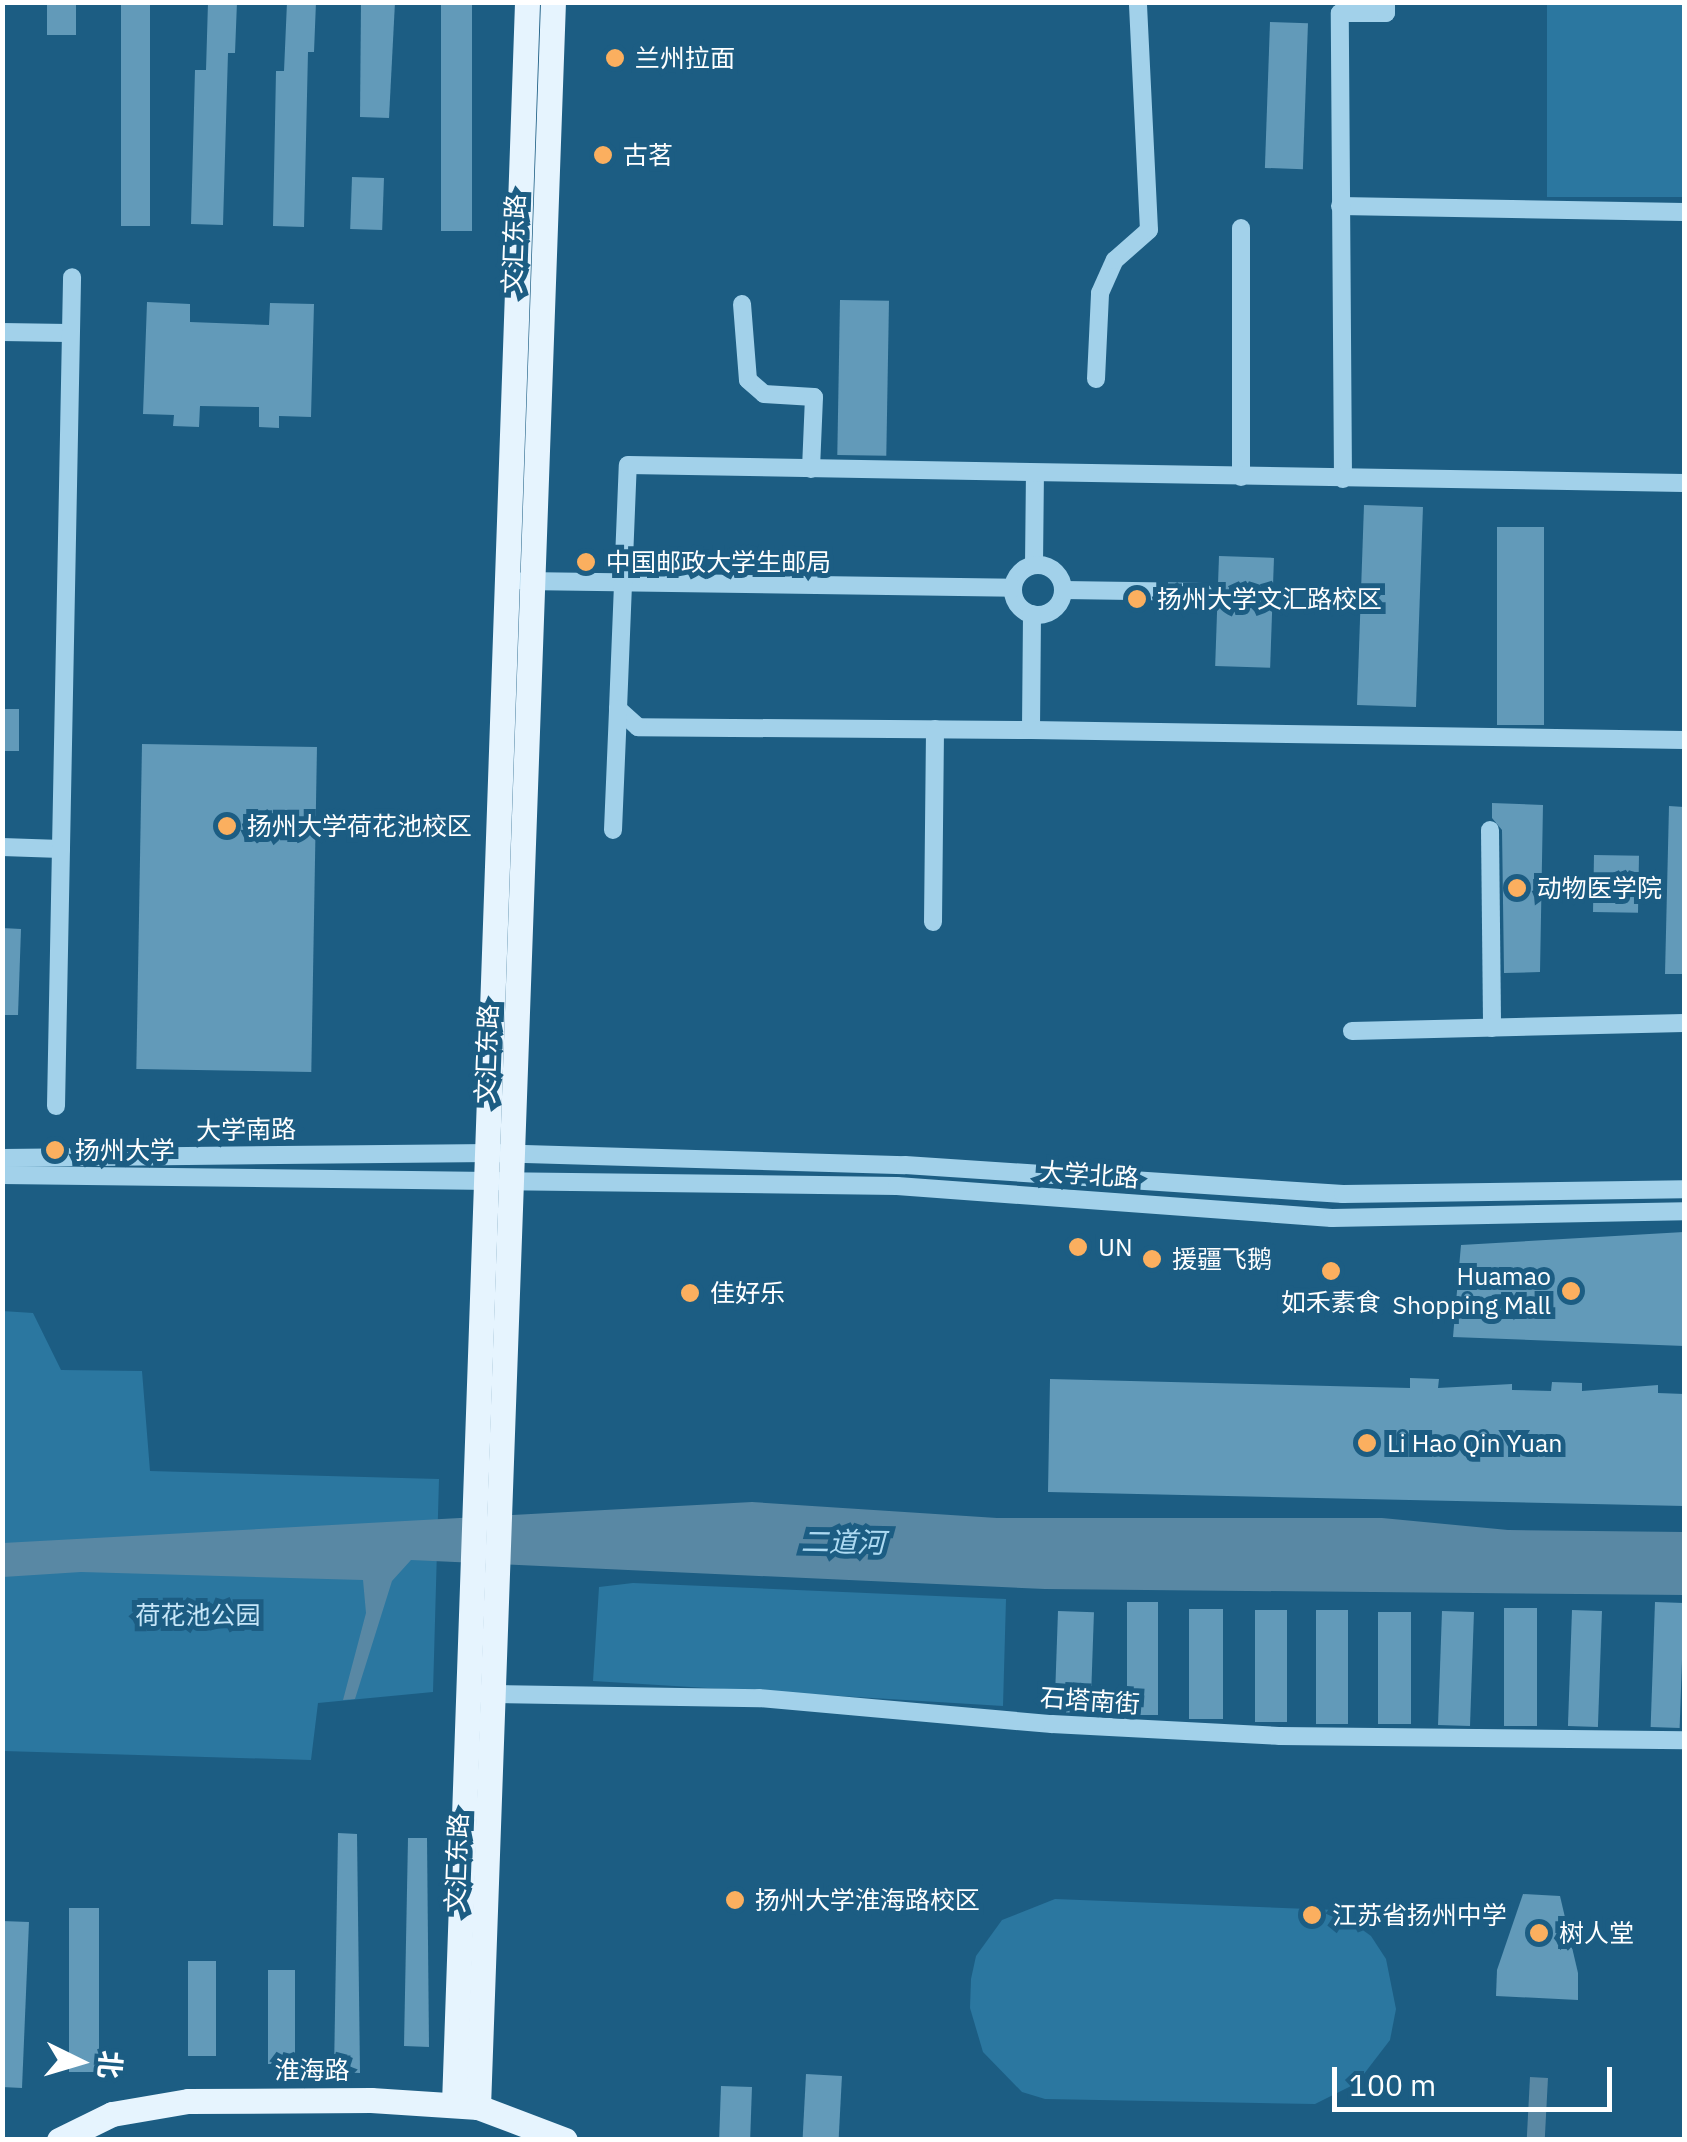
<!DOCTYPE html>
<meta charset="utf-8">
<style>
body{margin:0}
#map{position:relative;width:1687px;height:2142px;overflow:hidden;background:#1c5d83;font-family:"IBM Plex Sans","Noto Sans SC",sans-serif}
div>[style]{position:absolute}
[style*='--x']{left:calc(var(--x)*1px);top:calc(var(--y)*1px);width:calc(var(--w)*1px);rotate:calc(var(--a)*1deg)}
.green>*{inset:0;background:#2b77a0;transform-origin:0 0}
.water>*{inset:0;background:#5988a4;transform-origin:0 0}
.building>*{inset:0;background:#629ab9;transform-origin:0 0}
.minor>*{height:18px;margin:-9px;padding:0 9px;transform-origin:9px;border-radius:9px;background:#a2d1ea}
.minor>.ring{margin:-9px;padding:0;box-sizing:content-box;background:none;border:18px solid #a2d1ea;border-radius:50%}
.major>*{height:25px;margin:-12.5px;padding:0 12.5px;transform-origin:12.5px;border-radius:12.5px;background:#e6f4fe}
.dots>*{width:28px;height:28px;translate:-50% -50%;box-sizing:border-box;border:5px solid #1c5d83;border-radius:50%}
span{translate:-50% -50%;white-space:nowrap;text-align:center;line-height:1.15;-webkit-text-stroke:10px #1c5d83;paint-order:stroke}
.poi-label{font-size:25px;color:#fff}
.left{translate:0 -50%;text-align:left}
.right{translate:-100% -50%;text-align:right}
.street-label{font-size:25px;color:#fff}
.park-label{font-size:25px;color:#c6e6f8}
.water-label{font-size:28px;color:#addaf2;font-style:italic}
.frame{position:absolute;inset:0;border:5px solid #fff;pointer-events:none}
.north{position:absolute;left:30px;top:2012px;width:100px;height:100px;-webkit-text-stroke:8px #1c5d83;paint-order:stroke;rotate:95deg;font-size:28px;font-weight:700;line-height:40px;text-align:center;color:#fff}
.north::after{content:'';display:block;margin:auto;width:35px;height:45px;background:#fff;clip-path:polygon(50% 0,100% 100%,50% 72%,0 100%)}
.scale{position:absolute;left:1332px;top:2067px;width:280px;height:45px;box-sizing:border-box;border:5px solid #fff;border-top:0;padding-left:12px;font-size:30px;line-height:35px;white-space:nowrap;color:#fff;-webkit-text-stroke:8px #1c5d83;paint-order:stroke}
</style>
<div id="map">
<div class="green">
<div style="left:1547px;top:3px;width:137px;height:194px"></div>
<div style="clip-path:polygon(2px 1311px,33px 1313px,61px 1370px,142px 1371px,150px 1471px,439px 1479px,433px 1692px,318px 1703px,311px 1760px,3px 1751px)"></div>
<div style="clip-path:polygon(633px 1583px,1006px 1599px,1003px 1706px,593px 1681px,599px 1587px)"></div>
<div style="clip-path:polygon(1055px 1899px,1335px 1910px,1371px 1936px,1386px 1959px,1396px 2009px,1390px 2040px,1357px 2083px,1315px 2104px,1045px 2099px,1022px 2092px,983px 2052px,970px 2008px,971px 1979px,976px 1956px,1002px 1920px)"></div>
</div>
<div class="water">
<div style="clip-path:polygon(752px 1502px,997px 1518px,1382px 1518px,1508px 1530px,1684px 1532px,1684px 1595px,1045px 1589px,411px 1560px,392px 1581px,355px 1699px,343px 1700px,366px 1613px,363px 1580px,81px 1572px,3px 1577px,3px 1543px)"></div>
<div style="left:1530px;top:2077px;width:18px;height:62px;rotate:3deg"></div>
</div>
<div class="building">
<div style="left:47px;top:2px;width:29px;height:33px"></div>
<div style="left:121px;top:2px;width:29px;height:224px"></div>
<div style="clip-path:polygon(208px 2px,237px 2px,235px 53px,228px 53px,223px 225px,191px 224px,195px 70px,206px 70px)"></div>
<div style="clip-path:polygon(287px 2px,316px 2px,314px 52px,308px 52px,304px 227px,273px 226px,276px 71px,284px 71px)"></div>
<div style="clip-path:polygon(361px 2px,395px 2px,389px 118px,360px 117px)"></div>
<div style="left:441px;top:2px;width:31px;height:229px"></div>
<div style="left:1270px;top:22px;width:38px;height:146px;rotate:2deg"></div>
<div style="left:352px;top:177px;width:32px;height:52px;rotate:2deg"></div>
<div style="left:840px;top:300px;width:49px;height:155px;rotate:1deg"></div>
<div style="clip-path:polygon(147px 302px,190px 304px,190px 322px,269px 325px,270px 303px,314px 304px,311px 417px,279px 416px,279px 428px,259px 427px,259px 407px,200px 406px,199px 427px,173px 426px,174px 415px,143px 414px)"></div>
<div style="left:1364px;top:505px;width:59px;height:200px;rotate:2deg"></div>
<div style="left:1544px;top:527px;width:198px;height:47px;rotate:90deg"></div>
<div style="left:1219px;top:556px;width:55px;height:110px;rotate:2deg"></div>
<div style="left:2px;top:709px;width:17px;height:42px"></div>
<div style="left:142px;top:744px;width:175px;height:325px;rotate:1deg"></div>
<div style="clip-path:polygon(1492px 803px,1543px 805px,1540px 972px,1504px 973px,1502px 830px,1492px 818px)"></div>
<div style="clip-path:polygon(1669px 806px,1684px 807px,1684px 974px,1665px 974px)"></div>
<div style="left:1594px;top:855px;width:45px;height:57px;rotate:1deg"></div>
<div style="clip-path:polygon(2px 928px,21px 929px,18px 1015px,2px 1015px)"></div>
<div style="clip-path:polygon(1684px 1232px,1684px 1346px,1453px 1337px,1461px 1245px)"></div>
<div style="clip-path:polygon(1410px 1378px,1439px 1379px,1438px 1388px,1512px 1384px,1512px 1390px,1551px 1391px,1552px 1382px,1582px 1383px,1582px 1391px,1658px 1385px,1658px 1393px,1684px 1394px,1684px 1506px,1048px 1492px,1050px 1379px,1410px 1388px)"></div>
<div style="left:1127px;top:1602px;width:31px;height:113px"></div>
<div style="left:1655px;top:1602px;width:29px;height:125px;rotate:2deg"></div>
<div style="left:1504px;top:1608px;width:33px;height:118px"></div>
<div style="left:1189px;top:1609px;width:34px;height:110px"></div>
<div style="left:1255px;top:1610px;width:32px;height:112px"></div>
<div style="left:1316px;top:1610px;width:32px;height:114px"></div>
<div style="left:1572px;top:1610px;width:30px;height:116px;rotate:2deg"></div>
<div style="left:1058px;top:1611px;width:36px;height:101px;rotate:2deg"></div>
<div style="left:1442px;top:1611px;width:32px;height:114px;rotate:2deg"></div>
<div style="left:1378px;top:1612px;width:33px;height:112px"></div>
<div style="clip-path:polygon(338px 1833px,357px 1834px,360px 2073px,334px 2072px)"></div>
<div style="clip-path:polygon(408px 1838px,427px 1838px,429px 2047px,404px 2046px)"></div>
<div style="clip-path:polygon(1523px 1894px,1560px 1896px,1578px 1973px,1578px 2000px,1496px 1996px,1497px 1970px)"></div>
<div style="left:69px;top:1908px;width:30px;height:164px"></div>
<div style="clip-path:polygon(2px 1921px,29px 1922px,22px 2088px,2px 2087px)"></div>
<div style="left:188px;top:1961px;width:28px;height:95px"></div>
<div style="left:268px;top:1970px;width:27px;height:94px"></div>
<div style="left:806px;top:2074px;width:36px;height:66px;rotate:3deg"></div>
<div style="left:721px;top:2086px;width:31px;height:54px;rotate:2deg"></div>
</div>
<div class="minor">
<div style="--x:1340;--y:206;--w:344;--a:1"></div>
<div style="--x:1241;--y:228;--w:249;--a:90"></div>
<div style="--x:742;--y:304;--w:76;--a:85.5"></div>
<div style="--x:748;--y:380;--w:21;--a:41"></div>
<div style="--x:764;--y:394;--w:50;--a:3.4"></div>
<div style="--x:814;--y:397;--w:72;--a:92.4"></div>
<div style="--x:2;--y:332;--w:66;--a:0.9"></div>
<div style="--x:1096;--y:379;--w:86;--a:-87.3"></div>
<div style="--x:1100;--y:293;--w:36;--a:-66"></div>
<div style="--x:1115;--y:260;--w:45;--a:-41.4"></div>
<div style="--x:1149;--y:230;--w:228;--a:-92.8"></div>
<div style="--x:1343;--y:479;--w:466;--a:-90.4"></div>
<div style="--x:1340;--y:13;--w:46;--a:0"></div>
<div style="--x:1386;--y:13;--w:11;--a:-90"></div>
<div style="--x:1034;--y:565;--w:92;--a:-89.4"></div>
<div class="ring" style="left:1013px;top:565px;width:32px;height:32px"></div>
<div style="--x:523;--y:581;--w:490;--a:0.8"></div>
<div style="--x:1063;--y:590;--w:140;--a:0.8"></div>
<div style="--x:1032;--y:614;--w:116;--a:90.5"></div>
<div style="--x:1031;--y:730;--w:393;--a:-179.6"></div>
<div style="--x:638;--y:727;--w:27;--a:-138"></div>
<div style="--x:618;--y:709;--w:244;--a:-87.7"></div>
<div style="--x:628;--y:465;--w:1056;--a:0.98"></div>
<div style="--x:1031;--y:730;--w:653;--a:0.88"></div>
<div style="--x:613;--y:830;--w:121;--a:-87.6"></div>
<div style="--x:1490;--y:830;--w:198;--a:89.4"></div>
<div style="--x:2;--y:847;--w:59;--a:1.9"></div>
<div style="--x:933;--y:922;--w:193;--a:-89.4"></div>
<div style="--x:1352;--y:1031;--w:332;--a:-1.4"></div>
<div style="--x:56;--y:1106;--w:829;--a:-88.89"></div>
<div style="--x:2;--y:1158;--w:489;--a:-0.6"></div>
<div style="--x:491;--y:1153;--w:414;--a:1.7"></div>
<div style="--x:905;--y:1165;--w:439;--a:3.8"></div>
<div style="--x:1343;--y:1194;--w:341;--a:-0.8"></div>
<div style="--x:2;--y:1175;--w:895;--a:0.7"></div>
<div style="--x:897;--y:1186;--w:436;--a:4.2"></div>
<div style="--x:1332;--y:1218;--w:352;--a:-1.1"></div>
<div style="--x:494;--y:1694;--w:265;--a:0.9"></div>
<div style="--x:759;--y:1698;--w:294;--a:5.1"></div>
<div style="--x:1052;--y:1724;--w:227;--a:3"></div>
<div style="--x:1279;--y:1736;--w:405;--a:0.6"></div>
</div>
<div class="major">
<div style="--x:454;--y:2104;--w:2103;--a:-88.01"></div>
<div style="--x:478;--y:2107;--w:2106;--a:-87.96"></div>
<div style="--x:59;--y:2140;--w:59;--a:-26.1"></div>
<div style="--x:112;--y:2114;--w:77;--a:-9.7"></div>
<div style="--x:188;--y:2101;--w:183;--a:-0.3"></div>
<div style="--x:371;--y:2100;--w:107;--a:3.7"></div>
<div style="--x:478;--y:2107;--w:93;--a:20.8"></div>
</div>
<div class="dots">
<div style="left:615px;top:58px;background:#fbaf5f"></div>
<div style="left:603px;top:155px;background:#fbaf5f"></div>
<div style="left:586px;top:562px;background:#fbaf5f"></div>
<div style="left:1137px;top:599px;background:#fbaf5f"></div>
<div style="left:227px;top:826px;background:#fbaf5f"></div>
<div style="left:1517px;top:888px;background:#fbaf5f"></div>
<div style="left:55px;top:1150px;background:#fbaf5f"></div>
<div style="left:1078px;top:1247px;background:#fbaf5f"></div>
<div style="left:1152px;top:1259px;background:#fbaf5f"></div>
<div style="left:1331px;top:1271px;background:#fbaf5f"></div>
<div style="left:1571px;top:1291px;background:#fbaf5f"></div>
<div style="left:690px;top:1293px;background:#fbaf5f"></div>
<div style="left:1367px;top:1443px;background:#fbaf5f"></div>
<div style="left:735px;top:1900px;background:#fbaf5f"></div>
<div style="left:1312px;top:1915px;background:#fbaf5f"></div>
<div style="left:1539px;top:1933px;background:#fbaf5f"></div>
</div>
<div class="poi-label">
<span class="left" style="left:635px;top:58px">兰州拉面</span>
<span class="left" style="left:623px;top:155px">古茗</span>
<span class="left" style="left:606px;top:562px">中国邮政大学生邮局</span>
<span class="left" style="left:1157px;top:599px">扬州大学文汇路校区</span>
<span class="left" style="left:247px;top:826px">扬州大学荷花池校区</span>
<span class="left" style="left:1537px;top:888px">动物医学院</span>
<span class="left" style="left:75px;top:1150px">扬州大学</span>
<span class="left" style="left:1098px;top:1247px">UN</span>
<span class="left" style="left:1172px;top:1259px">援疆飞鹅</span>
<span class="right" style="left:1551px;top:1291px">Huamao<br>Shopping Mall</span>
<span class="left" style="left:710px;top:1293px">佳好乐</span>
<span style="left:1331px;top:1302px">如禾素食</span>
<span class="left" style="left:1387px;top:1443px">Li Hao Qin Yuan</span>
<span class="left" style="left:755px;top:1900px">扬州大学淮海路校区</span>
<span class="left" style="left:1332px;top:1915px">江苏省扬州中学</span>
<span class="left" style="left:1559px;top:1933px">树人堂</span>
</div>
<div class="street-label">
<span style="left:514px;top:244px;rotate:-88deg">文汇东路</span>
<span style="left:487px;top:1054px;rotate:-88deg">文汇东路</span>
<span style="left:246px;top:1130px;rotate:-1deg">大学南路</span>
<span style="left:1089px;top:1175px;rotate:4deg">大学北路</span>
<span style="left:1090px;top:1701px;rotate:4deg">石塔南街</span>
<span style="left:457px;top:1863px;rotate:-88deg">文汇东路</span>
<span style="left:312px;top:2070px">淮海路</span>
</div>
<div class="park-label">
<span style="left:198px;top:1615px">荷花池公园</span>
</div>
<div class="water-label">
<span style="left:843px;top:1542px;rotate:1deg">二道河</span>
</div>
<div class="frame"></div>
<div class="north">北</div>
<div class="scale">100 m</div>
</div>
